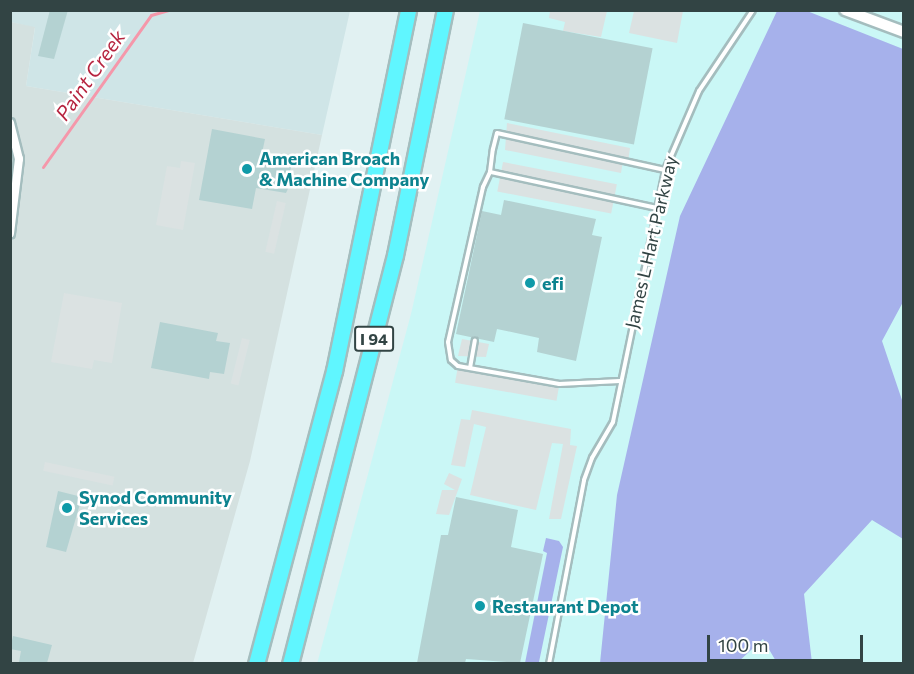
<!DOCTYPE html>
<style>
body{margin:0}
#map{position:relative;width:914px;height:674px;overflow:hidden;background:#e1f1f2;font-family:Commissioner,sans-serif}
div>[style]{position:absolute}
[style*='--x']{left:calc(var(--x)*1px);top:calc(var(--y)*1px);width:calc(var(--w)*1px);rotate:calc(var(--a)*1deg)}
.residential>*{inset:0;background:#cfe5e7}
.commercial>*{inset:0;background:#caf7f6}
.industrial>*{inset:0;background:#d4e1e0}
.green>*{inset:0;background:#a6b1eb}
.parking>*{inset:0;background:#dbe2e2;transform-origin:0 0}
.stream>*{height:3px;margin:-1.5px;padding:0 1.5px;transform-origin:1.5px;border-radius:1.5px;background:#f597aa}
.building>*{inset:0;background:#b4d2d2;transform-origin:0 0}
.roads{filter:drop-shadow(2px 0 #a4bdbe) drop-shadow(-2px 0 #a4bdbe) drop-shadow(0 2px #a4bdbe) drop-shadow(0 -2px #a4bdbe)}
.service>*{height:4px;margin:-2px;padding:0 2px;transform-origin:2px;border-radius:2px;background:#fff}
.minor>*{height:8px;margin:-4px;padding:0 4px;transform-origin:4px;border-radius:4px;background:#fff}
.tertiary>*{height:10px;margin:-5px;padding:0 5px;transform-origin:5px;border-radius:5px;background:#fff}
.motorway>*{height:15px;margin:-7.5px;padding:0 7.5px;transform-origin:7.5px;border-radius:7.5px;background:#60f6ff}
.dots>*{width:16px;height:16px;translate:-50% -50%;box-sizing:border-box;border:3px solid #fff;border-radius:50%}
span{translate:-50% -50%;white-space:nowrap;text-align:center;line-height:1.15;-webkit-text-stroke:5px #fff;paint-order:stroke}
.shield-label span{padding:2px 4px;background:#fff;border:2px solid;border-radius:4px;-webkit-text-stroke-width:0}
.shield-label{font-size:16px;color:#324444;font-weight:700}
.culture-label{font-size:18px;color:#0d838f;font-weight:700}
.left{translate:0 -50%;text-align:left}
.street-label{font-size:18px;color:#324444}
.water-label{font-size:20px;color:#b6243f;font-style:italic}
.frame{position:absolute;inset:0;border:12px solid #324444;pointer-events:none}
.scale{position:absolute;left:707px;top:635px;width:156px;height:27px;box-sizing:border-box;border:3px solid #324444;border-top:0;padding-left:8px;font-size:18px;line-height:21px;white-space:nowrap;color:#324444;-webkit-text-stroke:4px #fff;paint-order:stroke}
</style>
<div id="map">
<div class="residential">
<div style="clip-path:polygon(11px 10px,350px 11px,322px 135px,26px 86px,35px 28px,11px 22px)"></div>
</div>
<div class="commercial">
<div style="clip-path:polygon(480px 11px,903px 11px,903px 663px,317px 664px,411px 314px)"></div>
</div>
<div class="industrial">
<div style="clip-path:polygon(11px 22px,35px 27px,26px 86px,322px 135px,250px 461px,193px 663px,11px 664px)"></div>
</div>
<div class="green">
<div style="clip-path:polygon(777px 11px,807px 11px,903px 49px,903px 302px,882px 341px,903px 403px,903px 539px,872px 520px,804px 594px,812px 663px,777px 663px,763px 639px,737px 663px,600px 663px,617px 495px,680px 216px)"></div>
<div style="clip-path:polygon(546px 538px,559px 541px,563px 547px,539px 662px,525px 663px,547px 553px,543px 551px)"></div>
</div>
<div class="parking">
<div style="clip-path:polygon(550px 11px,550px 10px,607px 11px,601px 37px,563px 31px,565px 22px,549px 18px)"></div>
<div style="clip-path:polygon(634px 11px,683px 11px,677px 43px,629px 33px)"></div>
<div style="clip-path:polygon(507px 123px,630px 148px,628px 162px,623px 161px,621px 173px,505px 150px)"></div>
<div style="clip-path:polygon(181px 161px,195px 163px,183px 230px,156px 225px,167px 166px,180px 168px)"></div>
<div style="left:503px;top:162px;width:116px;height:30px;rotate:11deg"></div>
<div style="left:277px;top:201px;width:9px;height:52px;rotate:13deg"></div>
<div style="clip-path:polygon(64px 293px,122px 303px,112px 363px,94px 360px,92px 369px,51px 362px)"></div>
<div style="left:242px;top:338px;width:8px;height:47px;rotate:14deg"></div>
<div style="clip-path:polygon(462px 339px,489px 344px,486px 357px,458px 356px)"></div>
<div style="left:458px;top:366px;width:103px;height:17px;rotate:10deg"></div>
<div style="clip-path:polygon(472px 410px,571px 429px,570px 445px,577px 446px,561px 519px,549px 519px,563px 444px,552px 443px,536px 510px,470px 495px,486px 427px,474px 424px,465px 467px,451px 465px,461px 419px,470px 420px)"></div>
<div style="left:45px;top:462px;width:71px;height:9px;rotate:12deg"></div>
<div style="clip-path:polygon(449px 473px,462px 479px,449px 515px,436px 514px,442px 490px,455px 490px,444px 484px)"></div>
</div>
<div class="stream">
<div style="--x:43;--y:167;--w:186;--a:-54.6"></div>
<div style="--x:151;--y:15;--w:18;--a:-16"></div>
</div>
<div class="building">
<div style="clip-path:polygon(50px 10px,68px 10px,54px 59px,38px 56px)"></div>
<div style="left:523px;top:23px;width:132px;height:98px;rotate:11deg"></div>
<div style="clip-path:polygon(212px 129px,265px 139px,261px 158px,292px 164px,289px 175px,294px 176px,286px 193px,256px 188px,252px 209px,199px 200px)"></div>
<div style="clip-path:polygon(504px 200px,596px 219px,592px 235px,602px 237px,576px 361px,537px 352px,539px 338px,497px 329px,494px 342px,456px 334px,482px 211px,501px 215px)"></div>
<div style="clip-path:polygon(160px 322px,218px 333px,216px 341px,230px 343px,224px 374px,210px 372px,209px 379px,151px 368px)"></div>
<div style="clip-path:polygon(58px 491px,82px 497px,66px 552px,46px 547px)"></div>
<div style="clip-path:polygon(456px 497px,518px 510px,511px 547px,543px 554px,520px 663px,466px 659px,465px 663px,417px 663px,441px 535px,448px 535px)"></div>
<div style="clip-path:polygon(13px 636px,52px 645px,47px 663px,19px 662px,21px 651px,10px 649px)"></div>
</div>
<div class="roads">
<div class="service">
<div style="--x:490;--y:172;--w:17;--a:115"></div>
<div style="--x:483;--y:187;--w:159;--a:102.7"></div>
<div style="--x:448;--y:342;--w:18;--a:81"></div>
<div style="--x:451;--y:360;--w:9;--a:41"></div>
<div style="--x:458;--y:366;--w:103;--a:10.1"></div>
<div style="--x:559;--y:384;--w:61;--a:-2.8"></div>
<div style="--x:657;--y:208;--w:171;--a:-167.8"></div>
<div style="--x:490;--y:172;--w:23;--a:-83"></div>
<div style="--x:493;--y:149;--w:16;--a:-76"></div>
<div style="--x:497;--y:133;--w:172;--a:12.4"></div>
<div style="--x:470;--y:368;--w:28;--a:-80"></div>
<div style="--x:549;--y:664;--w:187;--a:-79.2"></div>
<div style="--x:584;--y:480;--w:23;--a:-70"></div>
<div style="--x:592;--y:458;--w:42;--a:-59.7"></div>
<div style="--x:613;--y:422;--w:257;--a:-78.3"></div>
<div style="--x:665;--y:170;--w:86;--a:-66.7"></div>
<div style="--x:699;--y:91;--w:97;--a:-56.3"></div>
</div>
<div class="minor">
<div style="--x:10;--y:123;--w:37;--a:76"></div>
<div style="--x:19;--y:159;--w:75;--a:96.9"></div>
</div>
<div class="tertiary">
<div style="--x:845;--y:10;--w:63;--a:20.4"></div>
</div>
<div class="motorway">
<div style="--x:256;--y:664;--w:303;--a:-75.1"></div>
<div style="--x:334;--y:371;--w:369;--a:-78.4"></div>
<div style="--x:290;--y:664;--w:422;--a:-75.6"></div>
<div style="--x:395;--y:255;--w:250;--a:-78.5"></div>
</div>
</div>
<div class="dots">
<div style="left:247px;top:169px;background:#0f9aa8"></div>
<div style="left:530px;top:283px;background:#0f9aa8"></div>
<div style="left:67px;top:508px;background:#0f9aa8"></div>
<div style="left:480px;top:606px;background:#0f9aa8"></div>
</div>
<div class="shield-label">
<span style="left:374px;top:339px">I 94</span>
</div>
<div class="culture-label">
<span class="left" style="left:259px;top:169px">American Broach<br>&amp; Machine Company</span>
<span class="left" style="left:542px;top:283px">efi</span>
<span class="left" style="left:79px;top:508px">Synod Community<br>Services</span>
<span class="left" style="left:492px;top:606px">Restaurant Depot</span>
</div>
<div class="street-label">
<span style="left:651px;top:242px;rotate:-77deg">James L Hart Parkway</span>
</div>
<div class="water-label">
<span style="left:90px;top:75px;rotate:-55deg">Paint Creek</span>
</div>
<div class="frame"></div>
<div class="scale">100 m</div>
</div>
